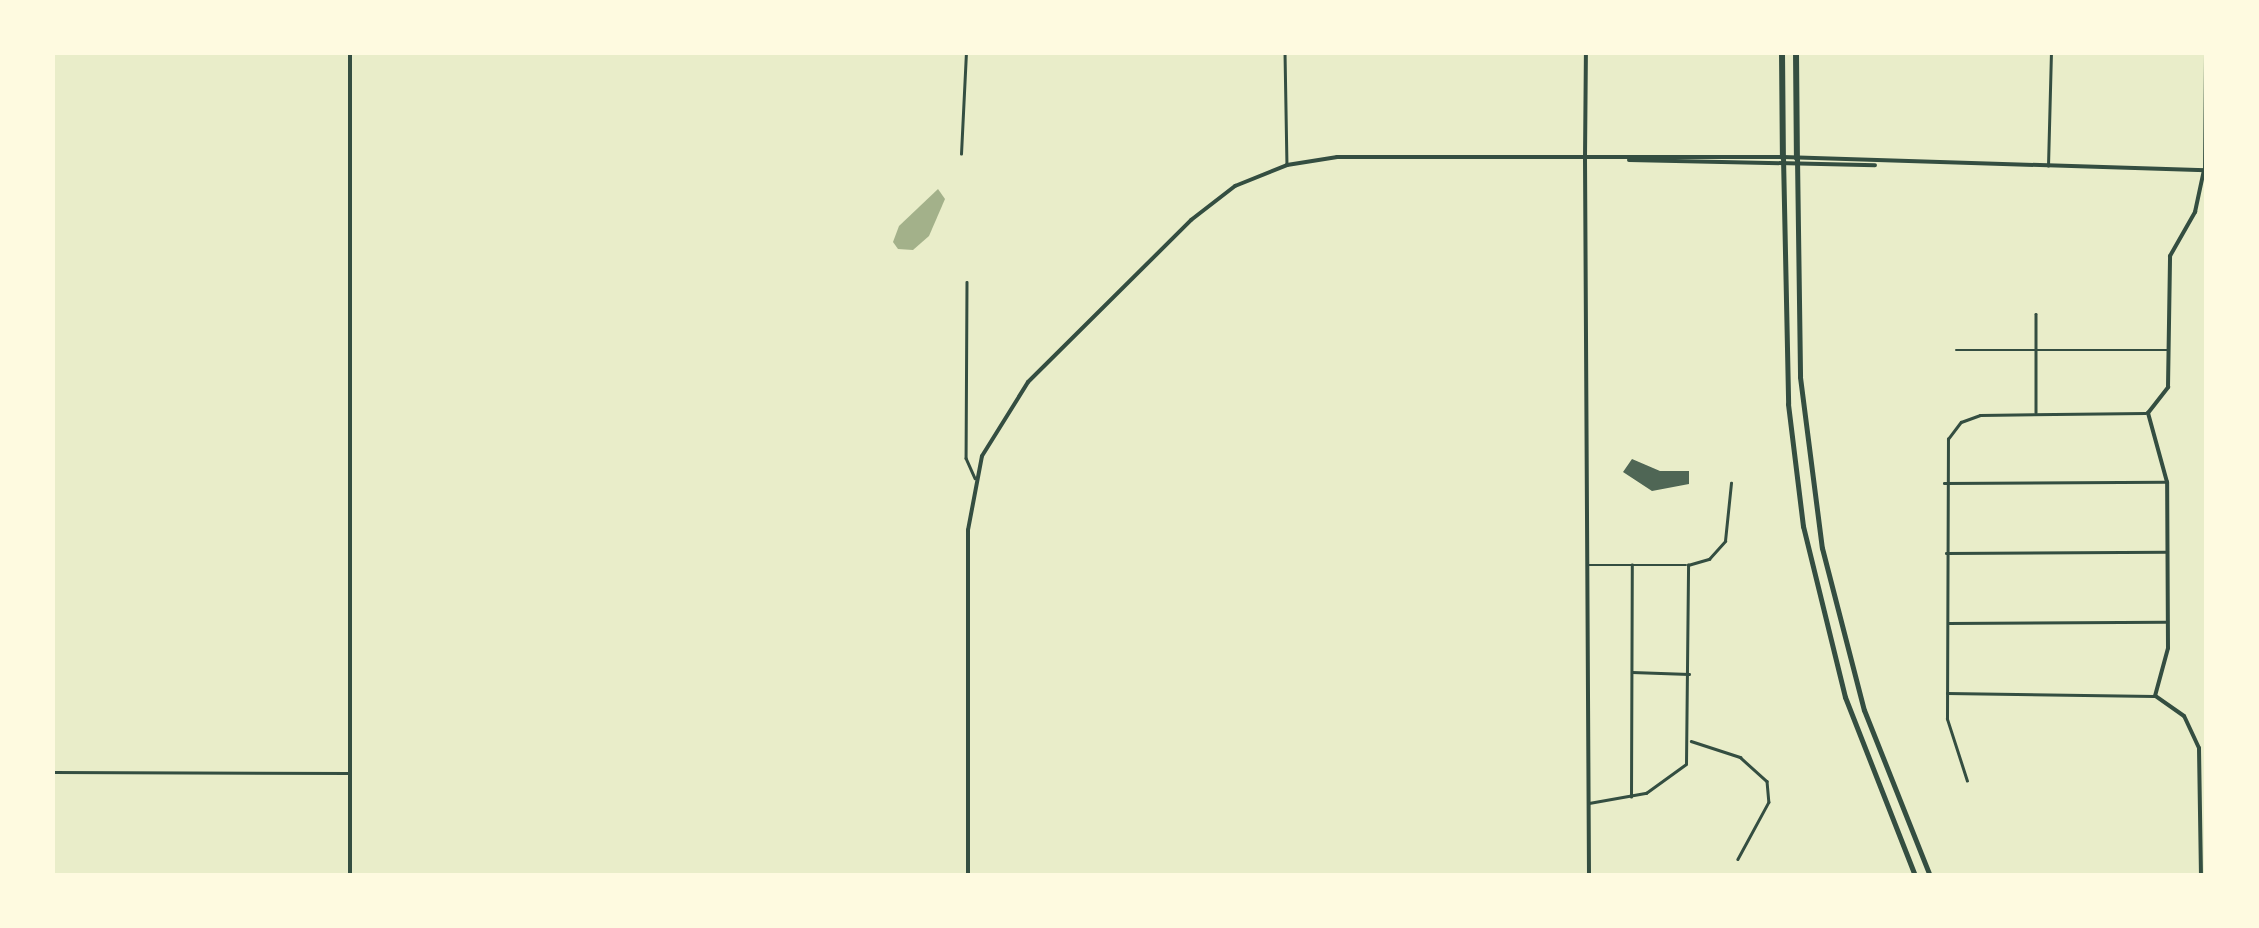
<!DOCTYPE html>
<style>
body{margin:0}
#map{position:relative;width:2259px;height:928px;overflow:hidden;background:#e9edc9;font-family:"Varela Round",sans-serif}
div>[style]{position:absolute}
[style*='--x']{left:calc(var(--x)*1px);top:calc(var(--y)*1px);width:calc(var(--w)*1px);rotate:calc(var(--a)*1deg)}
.water>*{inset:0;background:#a3b18a}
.building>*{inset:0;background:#4f6655}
.minor>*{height:2.5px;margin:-1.25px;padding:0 1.25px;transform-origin:1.25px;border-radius:1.25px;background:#344e41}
.tertiary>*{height:4px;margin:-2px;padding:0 2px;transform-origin:2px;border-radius:2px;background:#344e41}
.secondary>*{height:4px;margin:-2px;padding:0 2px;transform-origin:2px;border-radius:2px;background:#344e41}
.trunk>*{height:5px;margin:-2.5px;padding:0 2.5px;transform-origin:2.5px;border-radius:2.5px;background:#344e41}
.motorway>*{height:6px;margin:-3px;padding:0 3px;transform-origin:3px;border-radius:3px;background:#344e41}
span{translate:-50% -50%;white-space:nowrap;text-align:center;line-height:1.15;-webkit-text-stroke:10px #fefae0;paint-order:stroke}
.frame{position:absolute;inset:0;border:55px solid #fefae0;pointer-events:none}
</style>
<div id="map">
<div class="water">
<div style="clip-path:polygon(938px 189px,945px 199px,929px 236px,913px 250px,898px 249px,893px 242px,899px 226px)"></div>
</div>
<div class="building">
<div style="clip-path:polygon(1632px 459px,1660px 471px,1689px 471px,1689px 484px,1652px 491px,1623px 472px)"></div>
</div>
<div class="minor">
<div style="--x:1285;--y:52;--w:113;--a:89"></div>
<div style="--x:961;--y:154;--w:102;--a:-87.2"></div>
<div style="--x:2048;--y:166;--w:114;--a:-88.5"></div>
<div style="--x:2204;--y:170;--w:118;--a:-89.5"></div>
<div style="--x:967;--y:282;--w:176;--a:90.3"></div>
<div style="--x:966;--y:458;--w:22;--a:66"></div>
<div style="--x:2036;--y:314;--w:98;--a:90"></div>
<div style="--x:1956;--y:350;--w:212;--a:0"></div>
<div style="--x:1944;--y:483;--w:221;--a:-0.3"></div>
<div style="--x:1946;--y:553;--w:221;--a:-0.3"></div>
<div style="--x:1589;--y:565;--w:97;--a:0"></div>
<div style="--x:1948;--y:623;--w:217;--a:-0.3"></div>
<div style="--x:1632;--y:672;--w:57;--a:2"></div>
<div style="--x:1947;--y:693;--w:207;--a:0.8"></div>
<div style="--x:1691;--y:741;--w:52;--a:18.1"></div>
<div style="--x:1740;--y:757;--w:36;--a:42"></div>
<div style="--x:1767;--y:781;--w:21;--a:85"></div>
<div style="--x:1769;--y:802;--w:65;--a:118.5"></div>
<div style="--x:52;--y:772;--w:298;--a:0.2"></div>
<div style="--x:1967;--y:781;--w:65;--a:-107.9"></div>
<div style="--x:1947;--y:719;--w:280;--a:-89.8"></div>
<div style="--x:1948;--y:439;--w:21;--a:-53"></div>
<div style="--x:1961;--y:422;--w:20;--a:-20"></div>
<div style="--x:1980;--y:415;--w:165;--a:-0.7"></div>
<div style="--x:1631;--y:797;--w:232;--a:-89.8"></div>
<div style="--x:1589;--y:803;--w:58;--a:-10"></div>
<div style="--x:1646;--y:793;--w:49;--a:-35.9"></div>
<div style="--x:1686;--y:764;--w:199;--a:-89.4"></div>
<div style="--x:1688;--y:565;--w:22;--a:-16"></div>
<div style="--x:1709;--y:559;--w:24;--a:-48"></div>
<div style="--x:1725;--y:541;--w:58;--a:-84.1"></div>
</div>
<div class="tertiary">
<div style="--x:350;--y:52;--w:824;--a:90"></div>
<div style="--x:1585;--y:158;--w:718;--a:89.68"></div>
<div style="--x:2201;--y:876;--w:128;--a:-90.9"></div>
<div style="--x:2199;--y:748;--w:35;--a:-115"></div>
<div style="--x:2184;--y:716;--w:35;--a:-145"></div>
<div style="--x:2155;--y:696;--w:50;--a:-74.8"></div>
<div style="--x:2168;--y:648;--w:166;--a:-90.3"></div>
<div style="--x:2167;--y:482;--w:72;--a:-105.4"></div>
<div style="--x:2148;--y:413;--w:33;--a:-52"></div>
<div style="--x:2168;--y:387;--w:131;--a:-89.1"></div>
<div style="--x:2170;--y:256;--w:51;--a:-60.4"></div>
<div style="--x:2195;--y:212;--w:43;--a:-77.9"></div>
</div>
<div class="secondary">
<div style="--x:1585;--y:158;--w:106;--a:-89.5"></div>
<div style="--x:1629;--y:160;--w:246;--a:1.2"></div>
<div style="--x:968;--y:876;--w:346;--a:-90"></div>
<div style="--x:968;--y:530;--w:75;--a:-79.3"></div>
<div style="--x:982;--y:456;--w:87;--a:-58.1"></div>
<div style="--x:1028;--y:382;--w:230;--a:-44.8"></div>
<div style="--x:1191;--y:220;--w:56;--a:-37.7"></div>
<div style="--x:1235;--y:186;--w:56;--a:-22"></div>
<div style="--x:1287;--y:165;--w:51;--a:-9.1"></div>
<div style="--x:1337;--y:157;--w:446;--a:0"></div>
<div style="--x:1783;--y:157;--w:423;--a:1.8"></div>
</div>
<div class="trunk">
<div style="--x:1783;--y:157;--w:247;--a:88.8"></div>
<div style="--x:1788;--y:404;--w:123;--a:83"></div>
<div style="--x:1803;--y:526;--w:176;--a:76.2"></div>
<div style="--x:1845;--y:697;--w:192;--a:68.6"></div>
<div style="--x:1797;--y:158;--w:219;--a:89.2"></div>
<div style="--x:1800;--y:377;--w:172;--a:82.7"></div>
<div style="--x:1822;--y:548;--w:167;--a:75.5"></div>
<div style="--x:1864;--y:710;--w:179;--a:68.3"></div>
</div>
<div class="motorway">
<div style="--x:1782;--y:52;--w:105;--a:89.5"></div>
<div style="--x:1796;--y:52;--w:106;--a:89.5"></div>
</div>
<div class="frame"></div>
</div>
